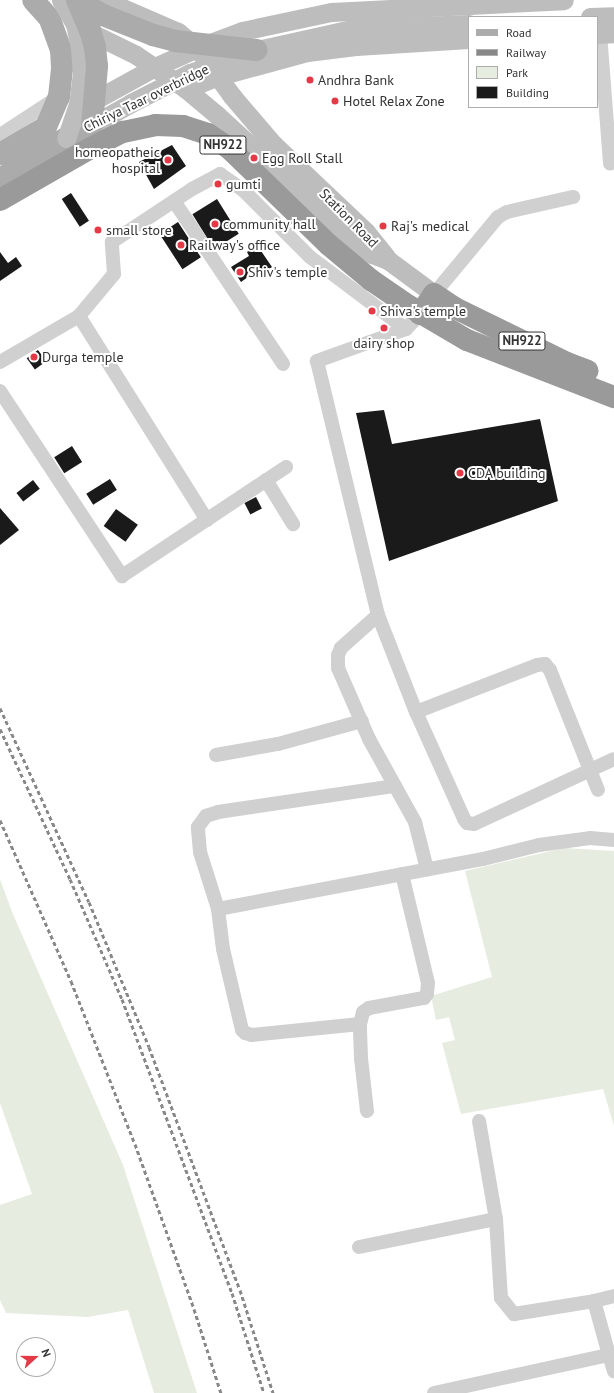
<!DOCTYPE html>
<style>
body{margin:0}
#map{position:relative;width:614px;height:1393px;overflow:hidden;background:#fff;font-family:"PT Sans",sans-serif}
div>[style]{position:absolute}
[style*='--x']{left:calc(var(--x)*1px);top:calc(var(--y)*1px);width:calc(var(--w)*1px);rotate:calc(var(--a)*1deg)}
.green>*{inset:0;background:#e6ecdf}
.building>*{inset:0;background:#1a1a1a;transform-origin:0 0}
.street>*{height:14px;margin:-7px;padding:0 7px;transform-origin:7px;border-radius:7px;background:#d0d0d0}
.secondary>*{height:19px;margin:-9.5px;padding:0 9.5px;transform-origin:9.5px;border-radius:9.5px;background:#bdbdbd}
.primary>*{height:22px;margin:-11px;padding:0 11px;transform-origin:11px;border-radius:11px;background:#ababab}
.highway>*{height:22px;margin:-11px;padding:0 11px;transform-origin:11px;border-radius:11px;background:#9a9a9a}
.rail>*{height:3px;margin-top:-1.5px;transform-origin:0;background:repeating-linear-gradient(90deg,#888 0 4px,transparent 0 7px)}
.secondary-bridge>*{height:19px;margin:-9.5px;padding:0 9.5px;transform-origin:9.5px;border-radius:9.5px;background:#bdbdbd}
.primary-bridge>*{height:22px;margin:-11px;padding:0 11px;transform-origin:11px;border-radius:11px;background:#ababab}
.highway-bridge>*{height:22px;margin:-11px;padding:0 11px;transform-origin:11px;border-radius:11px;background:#9a9a9a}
.dots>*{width:11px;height:11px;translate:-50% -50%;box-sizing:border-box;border:2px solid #fff;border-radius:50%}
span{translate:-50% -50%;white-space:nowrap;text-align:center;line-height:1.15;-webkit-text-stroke:4px #fff;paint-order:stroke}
.shield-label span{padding:1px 3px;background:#fff;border:1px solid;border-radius:3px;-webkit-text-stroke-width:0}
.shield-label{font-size:13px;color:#333;font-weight:700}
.poi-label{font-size:14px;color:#333}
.left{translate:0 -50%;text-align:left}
.right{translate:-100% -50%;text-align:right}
.street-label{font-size:14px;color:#333}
.legend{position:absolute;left:468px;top:16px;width:130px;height:92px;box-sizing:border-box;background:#fff;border:1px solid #adadad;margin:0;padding:5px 7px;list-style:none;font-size:12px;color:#333}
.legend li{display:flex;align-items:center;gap:8px;height:20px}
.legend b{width:20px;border:1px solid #adadad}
.north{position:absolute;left:16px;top:1337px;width:40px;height:40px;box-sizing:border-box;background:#fff;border:1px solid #adadad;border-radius:50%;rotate:69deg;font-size:11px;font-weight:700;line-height:16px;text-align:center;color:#333}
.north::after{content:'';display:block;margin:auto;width:14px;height:18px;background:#e63946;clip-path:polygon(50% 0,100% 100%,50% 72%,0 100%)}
</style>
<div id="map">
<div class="green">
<div style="clip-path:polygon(564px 848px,614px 851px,614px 1126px,603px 1089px,461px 1114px,442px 1043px,455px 1040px,449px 1017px,436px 1020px,431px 996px,492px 977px,465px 871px)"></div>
<div style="clip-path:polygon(0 879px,12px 912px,123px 1165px,197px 1393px,154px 1393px,128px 1310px,88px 1317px,6px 1313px,0 1300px,0 1205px,32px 1194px,0 1103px)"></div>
</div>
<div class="building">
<div style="clip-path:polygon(172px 145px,186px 166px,154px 189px,139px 162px)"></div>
<div style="left:71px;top:193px;width:33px;height:11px;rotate:57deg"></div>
<div style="left:217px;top:199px;width:41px;height:29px;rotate:58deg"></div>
<div style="left:178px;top:222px;width:42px;height:22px;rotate:57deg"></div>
<div style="clip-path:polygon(257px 245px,272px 267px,262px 274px,259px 269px,241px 282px,231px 267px,249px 256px,247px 252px)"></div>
<div style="clip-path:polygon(0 252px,8px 263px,16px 257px,22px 266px,0 281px)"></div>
<div style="left:38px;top:350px;width:14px;height:14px;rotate:54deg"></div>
<div style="clip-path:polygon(384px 410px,392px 444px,540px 419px,558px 501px,389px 561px,356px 413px)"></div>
<div style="left:72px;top:446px;width:19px;height:21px;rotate:58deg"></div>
<div style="left:110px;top:479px;width:13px;height:28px;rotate:58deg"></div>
<div style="left:33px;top:480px;width:11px;height:21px;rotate:52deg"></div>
<div style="left:256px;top:497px;width:13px;height:13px;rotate:63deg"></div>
<div style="clip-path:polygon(0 508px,19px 530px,0 545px)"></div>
<div style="left:116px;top:509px;width:27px;height:21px;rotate:36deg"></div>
</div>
<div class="street">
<div style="--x:600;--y:33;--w:131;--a:85.6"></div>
<div style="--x:0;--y:135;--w:68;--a:-33"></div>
<div style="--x:174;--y:201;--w:196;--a:56.2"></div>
<div style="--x:434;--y:294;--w:100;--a:-50.3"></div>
<div style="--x:498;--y:217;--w:10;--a:-29"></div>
<div style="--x:507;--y:212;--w:68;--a:-12.8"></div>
<div style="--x:420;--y:314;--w:21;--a:133"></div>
<div style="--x:406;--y:329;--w:95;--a:160.2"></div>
<div style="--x:317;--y:361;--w:261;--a:76.5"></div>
<div style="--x:378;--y:615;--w:50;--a:138.3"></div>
<div style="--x:341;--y:648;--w:8;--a:113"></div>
<div style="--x:338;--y:655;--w:13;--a:90"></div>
<div style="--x:338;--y:668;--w:77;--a:66.4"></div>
<div style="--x:369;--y:739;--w:95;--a:61"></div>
<div style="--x:415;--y:822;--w:49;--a:75.7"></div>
<div style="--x:79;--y:316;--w:55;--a:-50.2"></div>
<div style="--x:114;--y:274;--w:32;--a:-94"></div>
<div style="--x:112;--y:242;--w:96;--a:-33.5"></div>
<div style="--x:192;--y:189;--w:32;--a:-28"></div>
<div style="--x:220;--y:174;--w:28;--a:35"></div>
<div style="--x:243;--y:190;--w:95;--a:45"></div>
<div style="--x:310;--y:257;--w:120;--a:36.9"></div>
<div style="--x:0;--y:362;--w:91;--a:-30.2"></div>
<div style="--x:79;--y:316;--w:241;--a:57.9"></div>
<div style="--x:0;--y:391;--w:222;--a:56.6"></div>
<div style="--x:122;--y:576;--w:197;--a:-33.6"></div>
<div style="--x:266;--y:480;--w:52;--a:58.5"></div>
<div style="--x:378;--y:615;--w:104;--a:68.6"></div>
<div style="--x:416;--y:712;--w:117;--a:65.8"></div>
<div style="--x:464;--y:819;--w:5;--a:53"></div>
<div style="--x:467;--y:823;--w:7;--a:8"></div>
<div style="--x:474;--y:824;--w:154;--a:-24.9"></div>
<div style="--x:416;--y:712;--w:130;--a:-21.2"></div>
<div style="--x:537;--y:665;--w:8;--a:-7"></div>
<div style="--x:545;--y:664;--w:8;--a:50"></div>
<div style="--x:550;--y:670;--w:129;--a:68.2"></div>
<div style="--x:216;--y:755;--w:63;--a:-10.1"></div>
<div style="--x:278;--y:744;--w:87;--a:-15.3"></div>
<div style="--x:218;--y:909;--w:270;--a:-10.7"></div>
<div style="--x:483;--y:859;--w:58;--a:-14"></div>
<div style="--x:539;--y:845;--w:51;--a:-7.8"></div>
<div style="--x:590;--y:838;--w:24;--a:5"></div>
<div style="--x:360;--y:1024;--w:109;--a:174.2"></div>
<div style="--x:252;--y:1035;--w:7;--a:-164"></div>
<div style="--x:245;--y:1033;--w:4;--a:-135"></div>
<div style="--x:242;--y:1030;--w:83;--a:-103.2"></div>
<div style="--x:223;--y:949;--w:40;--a:-97.1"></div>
<div style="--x:218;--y:909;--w:60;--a:-107.5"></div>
<div style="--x:200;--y:852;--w:25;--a:-95"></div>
<div style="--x:198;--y:827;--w:14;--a:-54"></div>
<div style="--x:206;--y:816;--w:13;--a:-18"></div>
<div style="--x:218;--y:812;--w:179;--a:-8.4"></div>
<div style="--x:367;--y:1111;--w:53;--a:-96.5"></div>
<div style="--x:361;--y:1058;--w:34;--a:-92"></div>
<div style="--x:360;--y:1024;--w:12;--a:-76"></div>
<div style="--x:363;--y:1012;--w:7;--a:-34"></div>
<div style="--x:369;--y:1008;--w:56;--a:-10.3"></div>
<div style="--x:424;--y:998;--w:5;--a:-53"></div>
<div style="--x:427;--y:994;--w:11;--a:-85"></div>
<div style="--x:428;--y:983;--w:112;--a:-103.4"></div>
<div style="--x:479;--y:1121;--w:99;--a:80.2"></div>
<div style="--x:496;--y:1219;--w:79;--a:86.4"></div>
<div style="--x:501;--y:1298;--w:21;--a:51"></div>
<div style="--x:514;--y:1314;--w:81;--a:-9.2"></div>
<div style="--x:594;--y:1301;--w:21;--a:-14"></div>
<div style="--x:359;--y:1247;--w:140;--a:-11.6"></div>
<div style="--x:609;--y:1355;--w:17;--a:73"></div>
<div style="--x:434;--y:1393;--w:179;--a:-12.3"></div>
<div style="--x:609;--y:1355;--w:56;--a:-105.5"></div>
</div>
<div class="secondary">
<div style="--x:104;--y:0;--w:81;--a:23.4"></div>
<div style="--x:178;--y:32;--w:25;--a:40"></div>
<div style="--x:197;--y:48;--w:59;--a:53.9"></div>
<div style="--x:232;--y:96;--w:63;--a:49.5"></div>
<div style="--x:273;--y:144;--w:128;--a:43.4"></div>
<div style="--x:366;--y:232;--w:32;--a:51"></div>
<div style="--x:590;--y:17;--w:24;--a:-2"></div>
<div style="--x:81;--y:28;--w:61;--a:26.1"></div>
<div style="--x:136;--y:55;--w:60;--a:34.2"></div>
<div style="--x:186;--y:89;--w:40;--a:40"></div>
<div style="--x:217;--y:115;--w:190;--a:42.7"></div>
<div style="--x:357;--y:244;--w:18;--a:34"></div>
<div style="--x:372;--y:254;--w:17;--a:21"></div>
<div style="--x:388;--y:260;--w:57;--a:36.5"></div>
<div style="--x:597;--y:34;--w:17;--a:-3"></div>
<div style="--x:257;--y:50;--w:97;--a:-12.5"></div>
<div style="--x:352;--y:29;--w:117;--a:-2.4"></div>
<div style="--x:186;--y:89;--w:35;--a:-22"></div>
<div style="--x:219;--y:76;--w:91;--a:-15.3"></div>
<div style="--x:307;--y:52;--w:49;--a:-7"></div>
<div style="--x:356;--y:46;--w:113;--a:-3.5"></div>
<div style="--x:84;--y:106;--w:81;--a:-28.8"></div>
<div style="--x:155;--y:67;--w:46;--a:-24.3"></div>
<div style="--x:197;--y:48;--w:48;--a:-20.7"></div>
<div style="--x:242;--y:31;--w:91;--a:-12.1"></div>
<div style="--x:331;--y:12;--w:233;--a:-2.9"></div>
</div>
<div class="primary">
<div style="--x:0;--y:154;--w:53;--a:-30.4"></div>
<div style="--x:46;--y:127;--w:33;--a:-67"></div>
<div style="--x:59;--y:97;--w:29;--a:-84"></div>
<div style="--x:62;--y:68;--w:18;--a:-93"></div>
<div style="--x:61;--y:50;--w:33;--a:-110"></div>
<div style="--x:50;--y:19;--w:25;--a:-132"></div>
<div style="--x:0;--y:179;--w:78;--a:-31.8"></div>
<div style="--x:66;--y:138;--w:29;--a:-27"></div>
</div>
<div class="highway">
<div style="--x:409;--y:306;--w:67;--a:30.4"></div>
<div style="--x:467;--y:340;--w:158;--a:21.2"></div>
<div style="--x:420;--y:314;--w:24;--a:-55"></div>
<div style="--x:434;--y:294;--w:25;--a:34"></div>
<div style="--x:455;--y:308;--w:125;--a:26.2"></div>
<div style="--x:567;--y:363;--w:22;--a:21"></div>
</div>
<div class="rail">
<div style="--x:0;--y:708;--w:213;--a:65.4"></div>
<div style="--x:89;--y:902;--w:157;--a:67.5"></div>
<div style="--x:149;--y:1047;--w:259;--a:69.5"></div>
<div style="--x:240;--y:1290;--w:108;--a:72.2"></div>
<div style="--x:0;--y:729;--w:166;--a:65"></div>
<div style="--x:70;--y:879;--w:131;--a:66.6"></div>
<div style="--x:122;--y:999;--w:314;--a:69.5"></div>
<div style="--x:232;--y:1293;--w:105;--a:72.3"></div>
<div style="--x:0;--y:820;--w:176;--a:66.2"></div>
<div style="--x:71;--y:981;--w:175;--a:68.6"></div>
<div style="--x:135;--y:1144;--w:175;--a:70.3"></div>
<div style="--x:194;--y:1309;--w:88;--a:72.2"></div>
</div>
<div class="secondary-bridge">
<div style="--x:61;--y:0;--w:28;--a:60"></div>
<div style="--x:75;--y:24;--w:24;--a:78"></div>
<div style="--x:80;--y:47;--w:26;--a:86"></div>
<div style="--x:82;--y:73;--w:31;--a:97"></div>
<div style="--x:78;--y:104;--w:36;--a:109"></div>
<div style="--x:92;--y:125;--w:45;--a:-29.4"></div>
<div style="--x:131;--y:103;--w:66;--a:-27"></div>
<div style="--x:190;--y:73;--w:71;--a:-18.9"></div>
</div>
<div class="primary-bridge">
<div style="--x:77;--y:0;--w:33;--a:67"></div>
<div style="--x:90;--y:30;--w:18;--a:74"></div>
<div style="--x:95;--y:47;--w:19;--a:84"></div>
<div style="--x:97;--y:66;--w:59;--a:94.8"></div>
<div style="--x:78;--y:1;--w:29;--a:29"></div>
<div style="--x:103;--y:15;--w:54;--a:21.8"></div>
<div style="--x:153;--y:35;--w:23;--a:15"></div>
<div style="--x:175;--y:41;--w:82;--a:6.3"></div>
</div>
<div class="highway-bridge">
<div style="--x:0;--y:200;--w:103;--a:-29.8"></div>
<div style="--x:89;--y:149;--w:38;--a:-27"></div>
<div style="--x:123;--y:132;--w:33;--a:-12"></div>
<div style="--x:155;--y:125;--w:28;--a:2"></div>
<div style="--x:183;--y:126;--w:26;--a:18"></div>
<div style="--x:208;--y:134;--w:27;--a:34"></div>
<div style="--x:230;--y:149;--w:138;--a:44.1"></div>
<div style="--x:329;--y:245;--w:55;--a:39.8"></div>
<div style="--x:371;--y:280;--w:46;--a:34.4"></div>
</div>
<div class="dots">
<div style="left:310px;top:80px;background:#e63946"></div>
<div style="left:335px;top:101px;background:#e63946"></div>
<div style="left:254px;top:158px;background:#e63946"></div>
<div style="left:168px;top:160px;background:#e63946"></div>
<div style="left:218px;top:184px;background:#e63946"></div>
<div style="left:215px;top:224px;background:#e63946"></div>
<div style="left:383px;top:226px;background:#e63946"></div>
<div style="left:98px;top:230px;background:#e63946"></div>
<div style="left:181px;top:245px;background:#e63946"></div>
<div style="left:240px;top:272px;background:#e63946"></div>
<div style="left:372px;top:311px;background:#e63946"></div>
<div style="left:384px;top:328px;background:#e63946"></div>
<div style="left:34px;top:357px;background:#e63946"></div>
<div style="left:460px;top:473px;background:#e63946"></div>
</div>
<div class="shield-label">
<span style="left:223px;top:145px">NH922</span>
<span style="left:522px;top:341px">NH922</span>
</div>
<div class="poi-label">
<span class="left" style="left:318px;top:80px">Andhra Bank</span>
<span class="left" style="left:343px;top:101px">Hotel Relax Zone</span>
<span class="right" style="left:160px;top:160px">homeopatheic<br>hospital</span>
<span class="left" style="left:262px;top:158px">Egg Roll Stall</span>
<span class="left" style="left:226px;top:184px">gumti</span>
<span class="left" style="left:223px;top:224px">community hall</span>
<span class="left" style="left:391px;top:226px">Raj's medical</span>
<span class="left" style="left:106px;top:230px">small store</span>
<span class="left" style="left:189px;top:245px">Railway's office</span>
<span class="left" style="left:248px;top:272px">Shiv's temple</span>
<span class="left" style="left:380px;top:311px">Shiva's temple</span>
<span style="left:384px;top:343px">dairy shop</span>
<span class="left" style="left:42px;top:357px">Durga temple</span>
<span class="left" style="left:468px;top:473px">CDA building</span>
</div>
<div class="street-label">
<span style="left:146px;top:98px;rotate:-26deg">Chiriya Taar overbridge</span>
<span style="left:349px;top:218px;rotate:45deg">Station Road</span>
</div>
<ul class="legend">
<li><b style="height:5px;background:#ababab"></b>Road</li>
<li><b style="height:5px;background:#888"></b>Railway</li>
<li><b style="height:11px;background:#e6ecdf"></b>Park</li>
<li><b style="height:11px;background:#1a1a1a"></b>Building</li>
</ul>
<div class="north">N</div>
</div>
